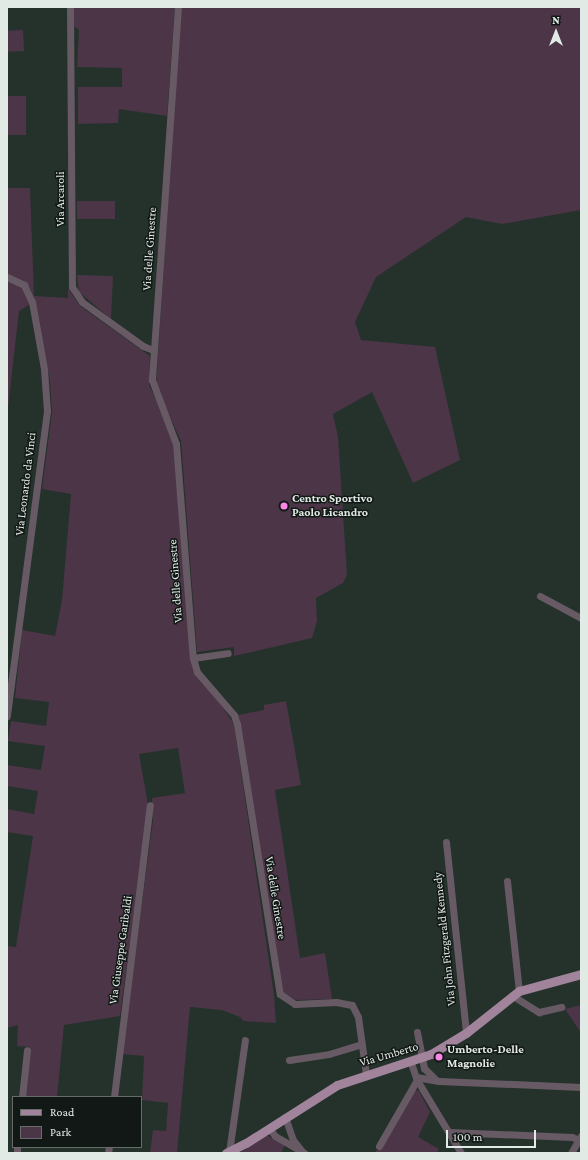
<!DOCTYPE html>
<style>
body{margin:0}
#map{position:relative;width:588px;height:1160px;overflow:hidden;background:#24322b;font-family:"Crimson Pro",serif}
div>[style]{position:absolute}
[style*='--x']{left:calc(var(--x)*1px);top:calc(var(--y)*1px);width:calc(var(--w)*1px);rotate:calc(var(--a)*1deg)}
.green>*{inset:0;background:#4b3547;transform-origin:0 0}
.minor>*{height:7px;margin:-3.5px;padding:0 3.5px;transform-origin:3.5px;border-radius:3.5px;background:#685a65}
.major>*{height:9px;margin:-4.5px;padding:0 4.5px;transform-origin:4.5px;border-radius:4.5px;background:#a1849b}
.dots>*{width:11px;height:11px;translate:-50% -50%;box-sizing:border-box;border:2px solid #121815;border-radius:50%}
span{translate:-50% -50%;white-space:nowrap;text-align:center;line-height:1.15;-webkit-text-stroke:3px #121815;paint-order:stroke}
.street-label{font-size:12px;color:#e2eae6}
.poi-label{font-size:12px;color:#e2eae6;font-weight:700}
.left{translate:0 -50%;text-align:left}
.frame{position:absolute;inset:0;border:8px solid #e2eae6;pointer-events:none}
.legend{position:absolute;left:12px;top:1096px;width:130px;height:52px;box-sizing:border-box;background:#121815;border:1px solid #656c69;margin:0;padding:5px 7px;list-style:none;font-size:12px;color:#e2eae6}
.legend li{display:flex;align-items:center;gap:8px;height:20px}
.legend b{width:20px;border:1px solid #656c69}
.north{position:absolute;left:536px;top:12px;width:40px;height:40px;-webkit-text-stroke:3px #121815;paint-order:stroke;rotate:0deg;font-size:11px;font-weight:700;line-height:16px;text-align:center;color:#e2eae6}
.north::after{content:'';display:block;margin:auto;width:14px;height:18px;background:#e2eae6;clip-path:polygon(50% 0,100% 100%,50% 72%,0 100%)}
.scale{position:absolute;left:446px;top:1130px;width:90px;height:18px;box-sizing:border-box;border:2px solid #e2eae6;border-top:0;padding-left:5px;font-size:12px;line-height:14px;white-space:nowrap;color:#e2eae6;-webkit-text-stroke:3px #121815;paint-order:stroke}
</style>
<div id="map">
<div class="green">
<div style="clip-path:polygon(73px 7px,175px 7px,167px 116px,119px 109px,118px 123px,78px 124px,78px 87px,122px 87px,122px 68px,77px 67px,79px 30px,74px 26px)"></div>
<div style="clip-path:polygon(181px 7px,581px 7px,581px 210px,502px 224px,466px 217px,376px 277px,355px 322px,361px 340px,435px 347px,460px 460px,413px 483px,372px 392px,333px 414px,338px 437px,347px 575px,343px 583px,316px 598px,317px 621px,312px 638px,234px 656px,234px 647px,197px 652px,181px 441px,156px 386px)"></div>
<div style="left:23px;top:30px;width:21px;height:16px;rotate:87deg"></div>
<div style="left:7px;top:96px;width:19px;height:39px"></div>
<div style="clip-path:polygon(7px 188px,30px 188px,34px 296px,68px 298px,68px 289px,80px 306px,150px 356px,149px 385px,171px 431px,173px 444px,191px 660px,234px 724px,274px 995px,276px 1023px,243px 1021px,240px 1017px,222px 1010px,190px 1007px,177px 1153px,150px 1153px,153px 1130px,166px 1131px,168px 1103px,142px 1100px,144px 1056px,122px 1054px,153px 820px,152px 798px,185px 793px,178px 748px,139px 754px,147px 799px,147px 818px,120px 1016px,64px 1025px,57px 1097px,25px 1097px,29px 1047px,17px 1046px,18px 1025px,7px 1028px,7px 946px,16px 947px,33px 836px,7px 832px,7px 809px,34px 814px,38px 791px,7px 786px,7px 765px,41px 770px,45px 746px,8px 741px,11px 721px,46px 726px,49px 702px,15px 698px,22px 630px,55px 636px,62px 600px,71px 494px,42px 489px,52px 412px,50px 381px,34px 297px,28px 285px,7px 275px)"></div>
<div style="left:77px;top:201px;width:38px;height:18px"></div>
<div style="clip-path:polygon(77px 275px,113px 276px,111px 319px,79px 292px)"></div>
<div style="clip-path:polygon(7px 280px,23px 289px,30px 304px,19px 311px,7px 417px)"></div>
<div style="clip-path:polygon(286px 701px,301px 785px,275px 790px,300px 958px,325px 953px,332px 999px,296px 1000px,285px 994px,281px 987px,238px 715px,264px 710px,264px 705px)"></div>
<div style="clip-path:polygon(581px 1005px,581px 1033px,565px 1009px)"></div>
<div style="clip-path:polygon(414px 1090px,419px 1091px,430px 1112px,418px 1137px,439px 1149px,437px 1153px,374px 1153px,380px 1147px)"></div>
<div style="clip-path:polygon(263px 1136px,268px 1136px,285px 1145px,281px 1153px,240px 1153px)"></div>
</div>
<div class="minor">
<div style="--x:70;--y:7;--w:280;--a:89.6"></div>
<div style="--x:72;--y:287;--w:18;--a:56"></div>
<div style="--x:82;--y:302;--w:75;--a:35.8"></div>
<div style="--x:143;--y:346;--w:11;--a:22"></div>
<div style="--x:178;--y:7;--w:374;--a:94"></div>
<div style="--x:152;--y:380;--w:68;--a:69.4"></div>
<div style="--x:176;--y:444;--w:215;--a:85.5"></div>
<div style="--x:193;--y:658;--w:15;--a:74"></div>
<div style="--x:197;--y:672;--w:57;--a:49.3"></div>
<div style="--x:234;--y:715;--w:9;--a:72"></div>
<div style="--x:237;--y:724;--w:273;--a:81"></div>
<div style="--x:280;--y:994;--w:18;--a:34"></div>
<div style="--x:295;--y:1004;--w:41;--a:-2.8"></div>
<div style="--x:336;--y:1002;--w:16;--a:11"></div>
<div style="--x:352;--y:1005;--w:13;--a:63"></div>
<div style="--x:358;--y:1017;--w:58;--a:82"></div>
<div style="--x:7;--y:277;--w:19;--a:25"></div>
<div style="--x:24;--y:285;--w:19;--a:65"></div>
<div style="--x:32;--y:302;--w:68;--a:79.8"></div>
<div style="--x:44;--y:369;--w:42;--a:85.9"></div>
<div style="--x:47;--y:411;--w:308;--a:97.5"></div>
<div style="--x:540;--y:596;--w:47;--a:28.2"></div>
<div style="--x:193;--y:658;--w:35;--a:-8"></div>
<div style="--x:446;--y:842;--w:192;--a:84"></div>
<div style="--x:507;--y:881;--w:111;--a:83.8"></div>
<div style="--x:513;--y:996;--w:31;--a:32"></div>
<div style="--x:539;--y:1012;--w:23;--a:-13"></div>
<div style="--x:417;--y:1032;--w:37;--a:79"></div>
<div style="--x:424;--y:1068;--w:17;--a:45"></div>
<div style="--x:289;--y:1060;--w:40;--a:-8.5"></div>
<div style="--x:329;--y:1054;--w:34;--a:-17"></div>
<div style="--x:411;--y:1063;--w:18;--a:71"></div>
<div style="--x:417;--y:1080;--w:85;--a:58.9"></div>
<div style="--x:416;--y:1077;--w:23;--a:10"></div>
<div style="--x:439;--y:1081;--w:142;--a:2.4"></div>
<div style="--x:22;--y:1097;--w:47;--a:-83.9"></div>
<div style="--x:114;--y:1097;--w:294;--a:-83"></div>
<div style="--x:285;--y:1117;--w:24;--a:71"></div>
<div style="--x:293;--y:1140;--w:13;--a:51"></div>
<div style="--x:269;--y:1128;--w:10;--a:53"></div>
<div style="--x:275;--y:1136;--w:34;--a:30"></div>
<div style="--x:449;--y:1132;--w:123;--a:2.3"></div>
<div style="--x:572;--y:1137;--w:8;--a:23"></div>
<div style="--x:379;--y:1146;--w:76;--a:-60.1"></div>
<div style="--x:229;--y:1152;--w:113;--a:-81.9"></div>
<div style="--x:17;--y:1153;--w:6;--a:-90"></div>
<div style="--x:108;--y:1153;--w:6;--a:-81"></div>
<div style="--x:571;--y:1153;--w:20;--a:-60"></div>
</div>
<div class="major">
<div style="--x:226;--y:1153;--w:22;--a:-27"></div>
<div style="--x:246;--y:1143;--w:108;--a:-32.5"></div>
<div style="--x:337;--y:1085;--w:99;--a:-18.3"></div>
<div style="--x:431;--y:1054;--w:41;--a:-31"></div>
<div style="--x:466;--y:1033;--w:68;--a:-38.4"></div>
<div style="--x:519;--y:991;--w:64;--a:-15.3"></div>
</div>
<div class="dots">
<div style="left:284px;top:506px;background:#fa87e8"></div>
<div style="left:439px;top:1057px;background:#fa87e8"></div>
</div>
<div class="street-label">
<span style="left:61px;top:199px;rotate:-90deg">Via Arcaroli</span>
<span style="left:150px;top:249px;rotate:-86deg">Via delle Ginestre</span>
<span style="left:26px;top:484px;rotate:-83deg">Via Leonardo da Vinci</span>
<span style="left:176px;top:581px;rotate:-94deg">Via delle Ginestre</span>
<span style="left:275px;top:898px;rotate:81deg">Via delle Ginestre</span>
<span style="left:445px;top:939px;rotate:-96deg">Via John Fitzgerald Kennedy</span>
<span style="left:121px;top:950px;rotate:-82deg">Via Giuseppe Garibaldi</span>
<span style="left:389px;top:1055px;rotate:-16deg">Via Umberto</span>
</div>
<div class="poi-label">
<span class="left" style="left:292px;top:506px">Centro Sportivo<br>Paolo Licandro</span>
<span class="left" style="left:447px;top:1057px">Umberto-Delle<br>Magnolie</span>
</div>
<div class="frame"></div>
<ul class="legend">
<li><b style="height:5px;background:#a1849b"></b>Road</li>
<li><b style="height:11px;background:#4b3547"></b>Park</li>
</ul>
<div class="north">N</div>
<div class="scale">100 m</div>
</div>
